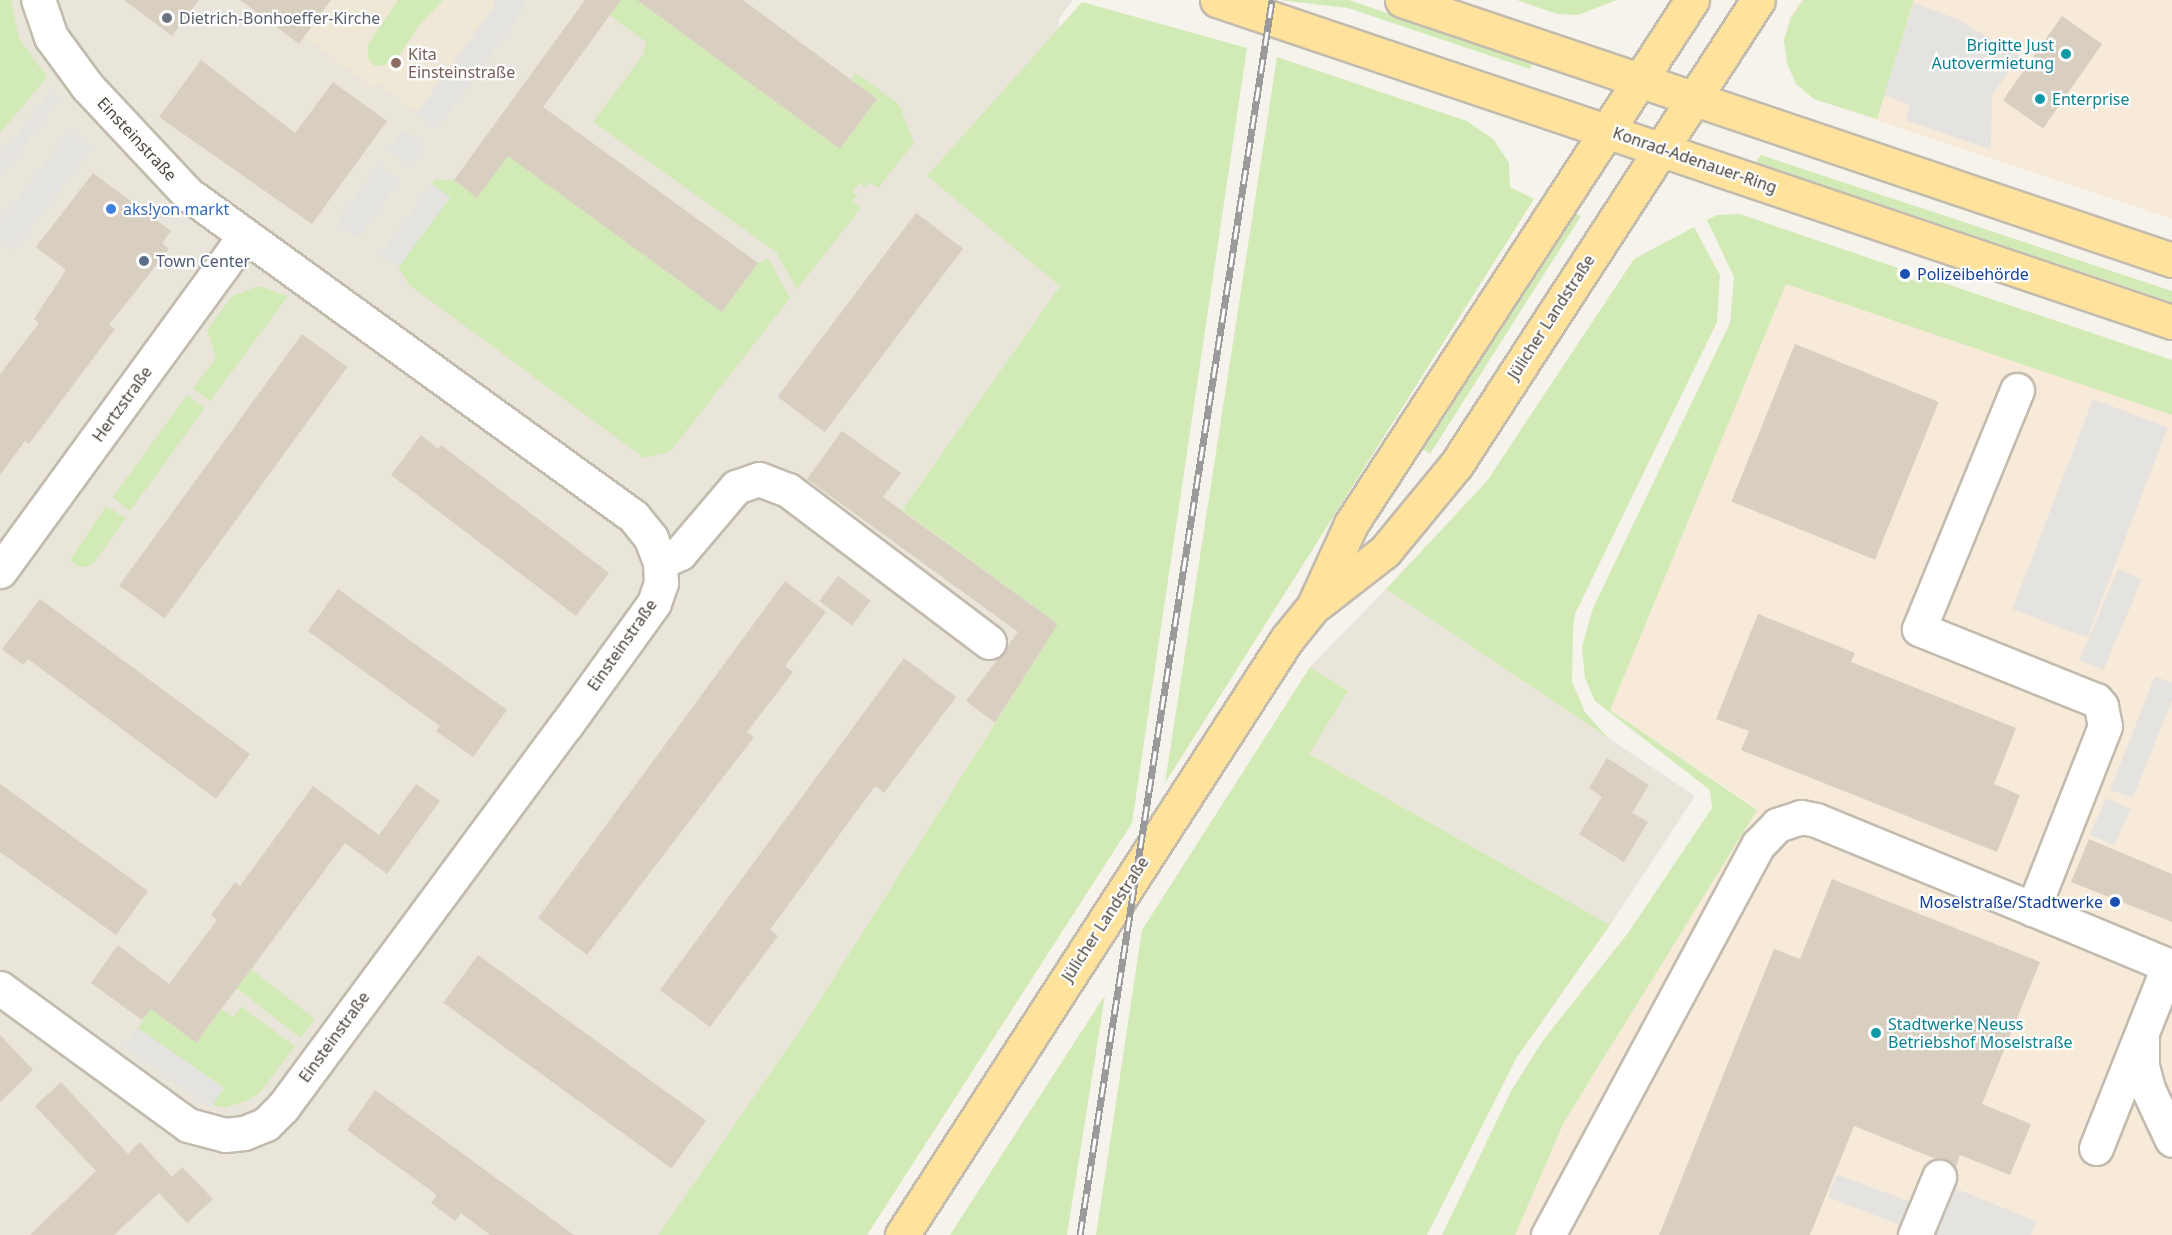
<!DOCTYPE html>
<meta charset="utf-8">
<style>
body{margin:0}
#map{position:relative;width:2172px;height:1235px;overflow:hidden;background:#f6f3ec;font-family:"Noto Sans",sans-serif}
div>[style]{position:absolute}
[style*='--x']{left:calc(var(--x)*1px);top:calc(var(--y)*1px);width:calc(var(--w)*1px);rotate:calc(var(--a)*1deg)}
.residential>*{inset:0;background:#eae5da}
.commercial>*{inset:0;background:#f7ead8}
.education>*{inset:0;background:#efe8d6}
.green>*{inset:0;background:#d2eab5;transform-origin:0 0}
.parking>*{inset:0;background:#e5e3e0;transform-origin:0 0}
.building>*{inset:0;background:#d8cfc1;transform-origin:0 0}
.roads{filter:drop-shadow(2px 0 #c2bbae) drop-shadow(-2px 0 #c2bbae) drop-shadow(0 2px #c2bbae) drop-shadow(0 -2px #c2bbae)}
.minor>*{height:33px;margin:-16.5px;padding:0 16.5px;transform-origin:16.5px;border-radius:16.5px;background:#fff}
.major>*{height:33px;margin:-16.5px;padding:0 16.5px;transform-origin:16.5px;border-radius:16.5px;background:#ffe39c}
.rail>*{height:7px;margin-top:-3.5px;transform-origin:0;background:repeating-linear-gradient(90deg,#fff 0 14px,#9a9a9a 0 28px);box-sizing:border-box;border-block:2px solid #9a9a9a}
.dots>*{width:16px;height:16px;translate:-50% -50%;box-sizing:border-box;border:3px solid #fff;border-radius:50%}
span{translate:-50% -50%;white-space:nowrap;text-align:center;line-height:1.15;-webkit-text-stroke:4.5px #fff;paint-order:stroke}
.worship-label{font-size:16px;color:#5b616d}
.left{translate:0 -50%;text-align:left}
.culture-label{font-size:16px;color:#0d838f}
.right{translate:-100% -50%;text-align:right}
.education-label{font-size:16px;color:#785e54}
.street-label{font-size:16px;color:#4b4439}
.shop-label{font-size:16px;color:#366cbe}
.service-label{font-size:16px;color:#4e5e75}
.transit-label{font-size:16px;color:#164399}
</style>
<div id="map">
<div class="residential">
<div style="clip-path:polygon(0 0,1073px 0,1059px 18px,1060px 286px,902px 510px,1058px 624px,809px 1017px,658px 1235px,0 1235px)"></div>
<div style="clip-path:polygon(1386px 589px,1695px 796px,1610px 925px,1309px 754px,1347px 691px,1310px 667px)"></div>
</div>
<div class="commercial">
<div style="clip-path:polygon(1801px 0,2172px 0,2172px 219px,1814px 99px,1796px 84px,1787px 63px,1784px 40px,1790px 17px)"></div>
<div style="clip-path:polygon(1786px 283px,2172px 415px,2172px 1235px,1515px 1235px,1564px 1122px,1757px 809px,1610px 710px)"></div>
</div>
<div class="education">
<div style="clip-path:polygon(261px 0,493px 0,495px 3px,417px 112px,377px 83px,373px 88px,305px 37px,299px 44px,253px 10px)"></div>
</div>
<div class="green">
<div style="clip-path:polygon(0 0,11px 0,19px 38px,47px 77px,0 133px)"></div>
<div style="clip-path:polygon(398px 0,443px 0,420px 24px,398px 57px,390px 64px,374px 66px,368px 58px,368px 44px)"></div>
<div style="clip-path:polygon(589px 0,637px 0,840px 149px,877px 99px,851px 79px,856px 73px,899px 104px,914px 143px,878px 188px,869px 182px,865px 187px,859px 183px,852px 192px,857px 196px,853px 201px,861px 208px,797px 289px,776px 252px,593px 122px,643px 55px,646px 42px)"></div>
<div style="clip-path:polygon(1279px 0,1349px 0,1533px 63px,1530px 69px,1348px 8px)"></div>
<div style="clip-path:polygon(1517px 0,1617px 0,1578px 15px,1557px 14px)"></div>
<div style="clip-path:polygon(1803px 0,1914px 0,1877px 119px,1814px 99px,1796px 84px,1787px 63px,1784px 40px,1791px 18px)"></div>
<div style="clip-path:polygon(1082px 2px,1247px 48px,1132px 823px,867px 1235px,658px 1235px,809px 1017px,1058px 624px,902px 510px,1060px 286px,927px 176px)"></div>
<div style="clip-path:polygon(1277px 57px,1467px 121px,1493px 139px,1509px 163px,1510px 187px,1534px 199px,1165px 783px)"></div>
<div style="clip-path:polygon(1761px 155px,2172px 291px,2172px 302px,1756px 162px)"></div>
<div style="clip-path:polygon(508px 156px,722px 312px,758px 263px,768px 258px,790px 298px,670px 452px,644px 458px,409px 285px,398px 267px,450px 198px,432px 184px,435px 180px,454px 180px,477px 197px)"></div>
<div style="clip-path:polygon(1573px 212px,1581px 216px,1430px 454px,1420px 447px)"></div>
<div style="clip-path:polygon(1740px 214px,1898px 268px,1896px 275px,1915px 281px,1917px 274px,2172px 360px,2172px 415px,1786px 284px,1610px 710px,1757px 810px,1564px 1122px,1515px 1235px,1442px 1235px,1511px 1091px,1544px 1039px,1628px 933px,1712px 808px,1710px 790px,1595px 701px,1585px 678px,1582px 647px,1593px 608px,1730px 323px,1734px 277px,1707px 220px,1717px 215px)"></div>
<div style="clip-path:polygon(1694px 227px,1720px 275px,1717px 322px,1575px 614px,1573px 628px,1572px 682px,1585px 712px,1608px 738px,1386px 589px,1487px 481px,1634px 259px)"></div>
<div style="clip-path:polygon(259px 286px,288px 296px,210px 401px,193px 388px,216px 358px,207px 330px,232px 296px)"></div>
<div style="left:187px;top:395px;width:22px;height:127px;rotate:36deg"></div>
<div style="clip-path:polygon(106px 506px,126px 518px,94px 563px,88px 567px,77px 566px,70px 560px)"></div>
<div style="clip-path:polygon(1310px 667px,1348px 691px,1309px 754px,1610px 925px,1517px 1057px,1427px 1235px,1096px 1235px,1142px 930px)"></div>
<div style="left:251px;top:969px;width:81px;height:24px;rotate:38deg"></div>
<div style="clip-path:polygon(1105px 995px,1067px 1235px,950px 1235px)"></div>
<div style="clip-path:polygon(241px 1007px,295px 1046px,261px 1091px,251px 1099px,225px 1108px,212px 1105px,224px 1088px,138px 1028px,151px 1009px,196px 1043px,222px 1009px,233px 1017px)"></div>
</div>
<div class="parking">
<div style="clip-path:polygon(492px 0,525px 0,518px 18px,437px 128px,417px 114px,497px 4px)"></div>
<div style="clip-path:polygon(1914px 3px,1957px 19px,2019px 56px,1992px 96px,1991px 150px,1906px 120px,1910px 105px,1884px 95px)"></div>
<div style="clip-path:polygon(50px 93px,59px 100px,0 177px,0 157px)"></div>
<div style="left:404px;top:130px;width:26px;height:25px;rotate:37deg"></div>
<div style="clip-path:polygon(70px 131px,92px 148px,14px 250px,0 239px,0 222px)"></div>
<div style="left:379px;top:165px;width:26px;height:71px;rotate:36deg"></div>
<div style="left:432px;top:184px;width:22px;height:88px;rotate:36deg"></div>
<div style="left:2093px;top:399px;width:80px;height:225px;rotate:21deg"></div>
<div style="left:2118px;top:569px;width:26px;height:99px;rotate:23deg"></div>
<div style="clip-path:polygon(2155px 676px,2172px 683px,2172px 701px,2133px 798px,2110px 790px)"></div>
<div style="left:2106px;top:798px;width:27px;height:40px;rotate:24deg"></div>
<div style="left:138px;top:1028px;width:105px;height:23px;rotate:35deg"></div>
<div style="left:1837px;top:1174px;width:84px;height:25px;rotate:21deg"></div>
<div style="clip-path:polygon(1947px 1185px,2036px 1221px,2031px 1235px,1926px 1235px)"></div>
</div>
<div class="building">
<div style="clip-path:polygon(124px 0,199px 0,172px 36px)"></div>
<div style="clip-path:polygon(240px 0,331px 0,299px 44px)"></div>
<div style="clip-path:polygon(585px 0,621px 0,543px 107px,758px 263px,722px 312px,508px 156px,477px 198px,454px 180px)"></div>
<div style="clip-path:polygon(637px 0,743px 0,877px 99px,840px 149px)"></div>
<div style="left:2062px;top:16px;width:49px;height:103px;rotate:35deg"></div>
<div style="clip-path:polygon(201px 60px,295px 133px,333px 82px,387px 121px,312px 224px,159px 117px)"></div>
<div style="clip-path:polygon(93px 173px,171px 231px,162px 243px,169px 249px,109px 325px,115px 329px,29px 444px,25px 441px,0 475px,0 374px,39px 323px,34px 319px,66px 270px,36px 247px)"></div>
<div style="left:916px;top:213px;width:59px;height:230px;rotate:37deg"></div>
<div style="left:302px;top:334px;width:56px;height:311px;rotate:36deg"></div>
<div style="left:1795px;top:344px;width:155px;height:170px;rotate:22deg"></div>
<div style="clip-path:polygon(842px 431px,901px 473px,883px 497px,1058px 624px,995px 723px,966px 701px,1018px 632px,807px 479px)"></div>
<div style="clip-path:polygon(421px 435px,438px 449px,441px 445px,609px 573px,576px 616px,391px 475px)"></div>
<div style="left:838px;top:576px;width:41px;height:31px;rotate:37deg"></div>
<div style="clip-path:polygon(785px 581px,826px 612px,785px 666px,793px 672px,747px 732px,754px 737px,587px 955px,538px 918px)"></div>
<div style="clip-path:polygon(338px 589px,507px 710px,473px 757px,436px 731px,440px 726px,308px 631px)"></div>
<div style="clip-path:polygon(40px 599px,250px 754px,216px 799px,28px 659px,23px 665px,2px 649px)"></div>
<div style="clip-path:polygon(1758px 614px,1855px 653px,1851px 662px,2016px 728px,1994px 784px,2020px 795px,1997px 852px,1741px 750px,1749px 731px,1716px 719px)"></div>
<div style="clip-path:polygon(904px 658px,956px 697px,884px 793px,875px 786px,770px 930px,778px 936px,710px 1027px,660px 990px)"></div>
<div style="clip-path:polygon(1607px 758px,1649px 785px,1632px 813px,1648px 822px,1624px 862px,1579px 834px,1602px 797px,1589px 788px)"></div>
<div style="clip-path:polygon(0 784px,148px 891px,116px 935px,0 852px)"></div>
<div style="clip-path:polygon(416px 784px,440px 801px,387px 874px,345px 843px,196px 1043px,151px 1009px,142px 1020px,91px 983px,118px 945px,169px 984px,217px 920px,211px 915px,235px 882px,240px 886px,313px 786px,379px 835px)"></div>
<div style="clip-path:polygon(2089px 839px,2172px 874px,2172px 922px,2071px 882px)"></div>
<div style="clip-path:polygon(1832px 879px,2040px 962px,1982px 1104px,2031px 1124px,2010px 1175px,1960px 1155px,1956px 1167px,1854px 1126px,1810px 1235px,1659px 1235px,1774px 949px,1800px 959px)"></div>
<div style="left:478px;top:955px;width:282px;height:59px;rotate:36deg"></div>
<div style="clip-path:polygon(0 1035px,33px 1070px,0 1102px)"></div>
<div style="clip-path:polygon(61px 1082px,128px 1154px,140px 1142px,172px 1177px,182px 1167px,213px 1199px,187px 1223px,159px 1193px,114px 1235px,30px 1235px,96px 1171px,35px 1106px)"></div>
<div style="clip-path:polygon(375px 1090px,455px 1148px,574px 1235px,490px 1235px,461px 1213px,455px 1221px,431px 1203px,437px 1195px,347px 1130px)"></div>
</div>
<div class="roads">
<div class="minor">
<div style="--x:2017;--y:390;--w:258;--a:112.3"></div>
<div style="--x:1919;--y:629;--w:191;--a:21.9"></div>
<div style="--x:2096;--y:700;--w:8;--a:50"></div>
<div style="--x:2101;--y:706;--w:20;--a:79"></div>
<div style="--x:2105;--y:726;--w:197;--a:111.5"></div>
<div style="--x:2033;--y:909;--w:151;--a:22.6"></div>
<div style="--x:660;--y:562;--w:22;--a:-24"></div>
<div style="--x:680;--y:553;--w:87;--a:-49.7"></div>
<div style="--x:736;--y:487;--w:24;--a:-19"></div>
<div style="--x:759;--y:479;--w:31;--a:21"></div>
<div style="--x:788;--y:490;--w:252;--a:37.1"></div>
<div style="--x:0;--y:571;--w:414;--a:-53.9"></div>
<div style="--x:0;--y:988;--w:233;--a:36.1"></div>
<div style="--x:188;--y:1125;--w:38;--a:15"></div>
<div style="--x:225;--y:1135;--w:19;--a:-6"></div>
<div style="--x:244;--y:1133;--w:24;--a:-22"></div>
<div style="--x:266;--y:1124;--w:24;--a:-45"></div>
<div style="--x:283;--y:1107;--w:475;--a:-53.5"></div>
<div style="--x:566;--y:725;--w:150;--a:-54.2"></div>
<div style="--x:654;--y:603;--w:21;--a:-71"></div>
<div style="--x:661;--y:583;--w:21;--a:-93"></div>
<div style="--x:660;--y:562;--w:26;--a:-111"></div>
<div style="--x:651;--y:538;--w:28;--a:-129"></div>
<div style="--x:633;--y:516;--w:549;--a:-144.11"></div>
<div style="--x:188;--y:194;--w:148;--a:-133.1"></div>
<div style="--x:87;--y:86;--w:61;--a:-126.3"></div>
<div style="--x:51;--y:37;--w:39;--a:-109"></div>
<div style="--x:2142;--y:1040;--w:26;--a:90"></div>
<div style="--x:2142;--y:1066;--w:24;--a:75"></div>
<div style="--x:2148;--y:1089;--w:56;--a:64.8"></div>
<div style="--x:2096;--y:1148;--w:197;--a:-68.3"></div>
<div style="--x:1548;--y:1235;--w:443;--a:-61.7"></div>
<div style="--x:1758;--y:845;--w:28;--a:-46"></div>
<div style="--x:1777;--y:825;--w:25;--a:-18"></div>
<div style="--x:1801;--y:817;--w:15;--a:11"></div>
<div style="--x:1816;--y:820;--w:235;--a:22.3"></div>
<div style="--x:1915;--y:1235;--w:63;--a:-67.5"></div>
</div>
<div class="major">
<div style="--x:1217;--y:0;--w:1008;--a:18.63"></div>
<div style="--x:1402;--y:0;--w:813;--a:18.66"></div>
<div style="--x:1317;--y:604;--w:86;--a:-37.9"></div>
<div style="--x:1385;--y:551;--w:112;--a:-50.5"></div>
<div style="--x:1456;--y:465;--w:554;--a:-57"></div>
<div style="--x:902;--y:1235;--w:710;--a:-57.14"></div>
<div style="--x:1287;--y:639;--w:41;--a:-50.9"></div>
<div style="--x:1313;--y:607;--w:91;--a:-65.4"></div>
<div style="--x:1351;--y:524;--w:625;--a:-56.95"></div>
</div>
</div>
<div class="rail">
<div style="--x:1080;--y:1235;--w:1250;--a:-81.16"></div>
</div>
<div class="dots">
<div style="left:167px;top:18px;background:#6b7280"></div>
<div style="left:2066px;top:54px;background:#0f9aa8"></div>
<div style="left:396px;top:63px;background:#8d6e63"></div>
<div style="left:2040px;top:99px;background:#0f9aa8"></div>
<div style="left:111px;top:209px;background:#3f7fe0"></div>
<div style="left:144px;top:261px;background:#5c6f8a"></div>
<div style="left:1905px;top:274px;background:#1a4fb4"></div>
<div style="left:2115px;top:902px;background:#1a4fb4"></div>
<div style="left:1876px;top:1033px;background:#0f9aa8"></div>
</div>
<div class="worship-label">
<span class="left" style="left:179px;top:18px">Dietrich-Bonhoeffer-Kirche</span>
</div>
<div class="culture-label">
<span class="right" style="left:2054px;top:54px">Brigitte Just<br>Autovermietung</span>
<span class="left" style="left:2052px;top:99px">Enterprise</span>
<span class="left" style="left:1888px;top:1033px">Stadtwerke Neuss<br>Betriebshof Moselstraße</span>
</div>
<div class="education-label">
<span class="left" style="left:408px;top:63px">Kita<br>Einsteinstraße</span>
</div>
<div class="street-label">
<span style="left:137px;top:139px;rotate:47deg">Einsteinstraße</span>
<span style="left:1695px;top:160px;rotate:19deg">Konrad-Adenauer-Ring</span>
<span style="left:1551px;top:317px;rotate:-57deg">Jülicher Landstraße</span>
<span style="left:122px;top:404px;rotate:-54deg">Hertzstraße</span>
<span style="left:622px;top:645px;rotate:-55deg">Einsteinstraße</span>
<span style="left:1105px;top:919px;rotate:-57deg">Jülicher Landstraße</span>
<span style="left:334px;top:1037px;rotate:-54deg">Einsteinstraße</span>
</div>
<div class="shop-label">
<span class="left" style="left:123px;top:209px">aks!yon markt</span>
</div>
<div class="service-label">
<span class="left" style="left:156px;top:261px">Town Center</span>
</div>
<div class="transit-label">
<span class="left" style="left:1917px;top:274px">Polizeibehörde</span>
<span class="right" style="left:2103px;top:902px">Moselstraße/Stadtwerke</span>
</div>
</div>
